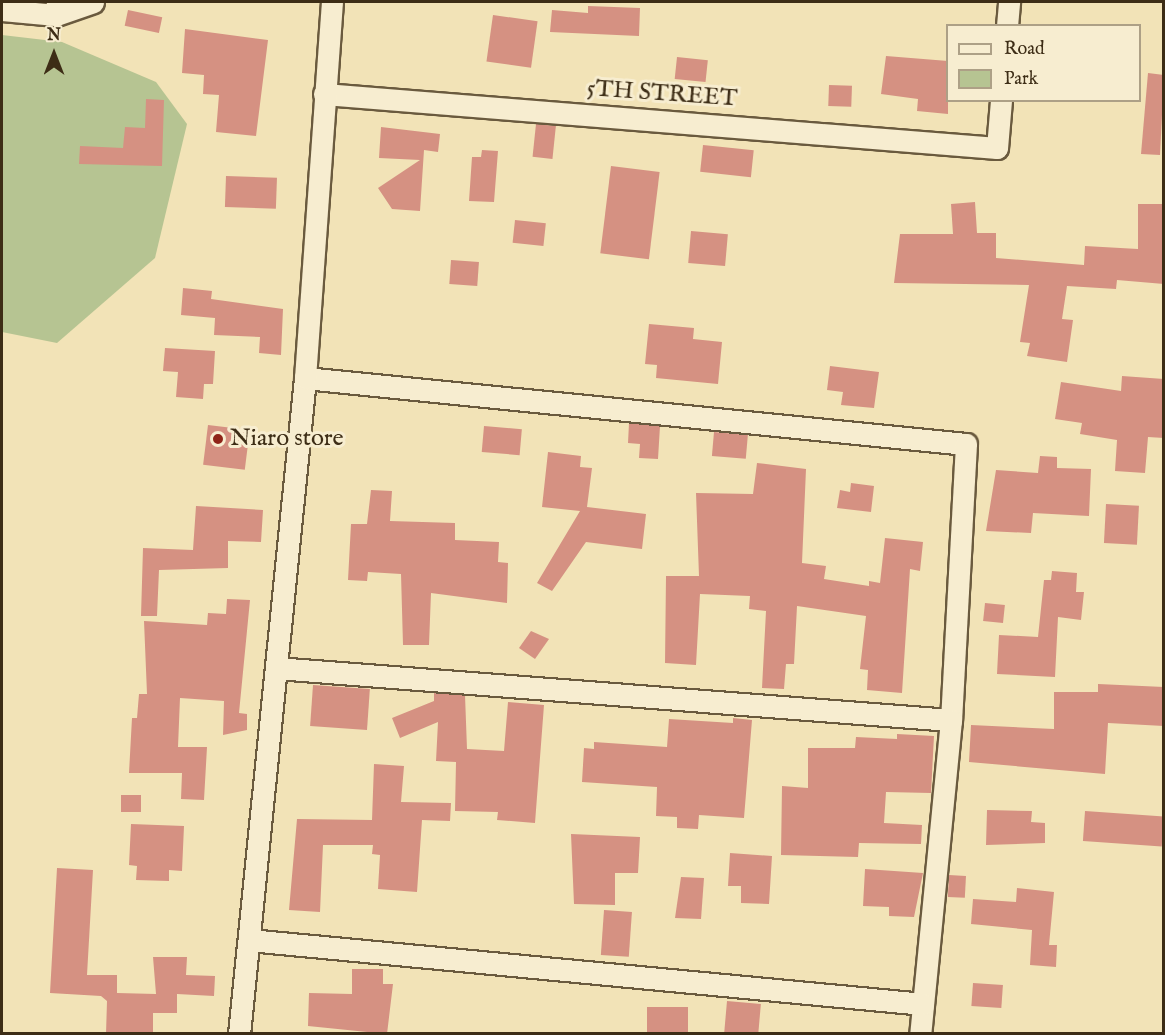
<!DOCTYPE html>
<style>
body{margin:0}
#map{position:relative;width:1165px;height:1035px;overflow:hidden;background:#f2e3b7;font-family:"IM FELL English",serif}
div>[style]{position:absolute}
[style*='--x']{left:calc(var(--x)*1px);top:calc(var(--y)*1px);width:calc(var(--w)*1px);rotate:calc(var(--a)*1deg)}
.green>*{inset:0;background:#b6c492}
.building>*{inset:0;background:#d59182;transform-origin:0 0}
.roads{filter:drop-shadow(2px 0 #6a5a3e) drop-shadow(-2px 0 #6a5a3e) drop-shadow(0 2px #6a5a3e) drop-shadow(0 -2px #6a5a3e)}
.street>*{height:21px;margin:-10.5px;padding:0 10.5px;transform-origin:10.5px;border-radius:10.5px;background:#f7edd0}
.dots>*{width:16px;height:16px;translate:-50% -50%;box-sizing:border-box;border:3px solid #f7edd0;border-radius:50%}
span{translate:-50% -50%;white-space:nowrap;text-align:center;line-height:1.15;-webkit-text-stroke:6px #f7edd0;paint-order:stroke}
.street-label{font-size:24px;color:#3d2d16}
.poi-label{font-size:24px;color:#3d2d16}
.left{translate:0 -50%;text-align:left}
.frame{position:absolute;inset:0;border:3px solid #3d2d16;pointer-events:none}
.legend{position:absolute;left:946px;top:24px;width:195px;height:78px;box-sizing:border-box;background:#f7edd0;border:2px solid #ada086;margin:0;padding:8px 10px;list-style:none;font-size:18px;color:#3d2d16}
.legend li{display:flex;align-items:center;gap:12px;height:30px}
.legend b{width:30px;border:2px solid #ada086}
.north{position:absolute;left:24px;top:24px;width:60px;height:60px;-webkit-text-stroke:4px #f7edd0;paint-order:stroke;rotate:0deg;font-size:16px;font-weight:700;line-height:24px;text-align:center;color:#3d2d16}
.north::after{content:'';display:block;margin:auto;width:21px;height:27px;background:#3d2d16;clip-path:polygon(50% 0,100% 100%,50% 72%,0 100%)}
</style>
<div id="map">
<div class="green">
<div style="clip-path:polygon(2px 35px,62px 42px,156px 82px,187px 124px,155px 258px,57px 343px,2px 332px)"></div>
</div>
<div class="building">
<div style="clip-path:polygon(588px 6px,640px 8px,639px 36px,550px 32px,552px 10px,588px 13px)"></div>
<div style="left:128px;top:10px;width:35px;height:16px;rotate:12deg"></div>
<div style="left:493px;top:15px;width:45px;height:47px;rotate:8deg"></div>
<div style="clip-path:polygon(185px 29px,268px 40px,256px 136px,216px 132px,219px 95px,203px 94px,204px 75px,182px 73px)"></div>
<div style="clip-path:polygon(886px 56px,948px 61px,948px 114px,917px 111px,918px 99px,881px 94px)"></div>
<div style="left:677px;top:57px;width:31px;height:22px;rotate:6deg"></div>
<div style="clip-path:polygon(1148px 73px,1164px 75px,1160px 155px,1141px 154px)"></div>
<div style="left:829px;top:85px;width:23px;height:21px;rotate:2deg"></div>
<div style="clip-path:polygon(146px 99px,164px 100px,162px 166px,79px 164px,80px 146px,123px 148px,125px 127px,145px 128px)"></div>
<div style="left:536px;top:124px;width:20px;height:33px;rotate:6deg"></div>
<div style="clip-path:polygon(381px 127px,440px 134px,438px 152px,424px 150px,420px 211px,392px 209px,378px 188px,420px 160px,379px 158px)"></div>
<div style="left:703px;top:145px;width:51px;height:27px;rotate:6deg"></div>
<div style="clip-path:polygon(482px 150px,498px 151px,494px 202px,469px 201px,472px 157px,481px 157px)"></div>
<div style="left:611px;top:166px;width:49px;height:88px;rotate:7deg"></div>
<div style="left:226px;top:176px;width:51px;height:31px;rotate:2deg"></div>
<div style="clip-path:polygon(975px 202px,977px 233px,996px 233px,996px 258px,1084px 265px,1085px 246px,1138px 249px,1138px 204px,1164px 204px,1164px 284px,1117px 280px,1116px 289px,1067px 286px,1062px 319px,1073px 320px,1067px 362px,1027px 356px,1030px 343px,1020px 342px,1029px 285px,894px 283px,900px 234px,953px 234px,951px 204px)"></div>
<div style="left:515px;top:220px;width:31px;height:23px;rotate:6deg"></div>
<div style="left:691px;top:231px;width:37px;height:32px;rotate:5deg"></div>
<div style="left:451px;top:260px;width:28px;height:24px;rotate:4deg"></div>
<div style="clip-path:polygon(183px 288px,212px 291px,211px 299px,283px 309px,281px 355px,259px 353px,260px 337px,214px 335px,215px 318px,181px 315px)"></div>
<div style="clip-path:polygon(649px 324px,694px 328px,693px 339px,722px 342px,718px 384px,656px 378px,657px 365px,645px 364px)"></div>
<div style="clip-path:polygon(165px 348px,215px 351px,213px 384px,204px 384px,203px 399px,176px 397px,178px 372px,163px 371px)"></div>
<div style="clip-path:polygon(830px 366px,879px 372px,874px 408px,841px 405px,843px 392px,827px 390px)"></div>
<div style="clip-path:polygon(1122px 376px,1164px 379px,1164px 438px,1148px 437px,1145px 473px,1115px 471px,1117px 440px,1080px 434px,1082px 423px,1055px 419px,1061px 382px,1121px 391px)"></div>
<div style="clip-path:polygon(629px 423px,660px 426px,658px 459px,639px 458px,640px 444px,628px 443px)"></div>
<div style="left:208px;top:425px;width:42px;height:40px;rotate:7deg"></div>
<div style="left:484px;top:426px;width:38px;height:26px;rotate:5deg"></div>
<div style="left:714px;top:432px;width:34px;height:24px;rotate:5deg"></div>
<div style="clip-path:polygon(548px 452px,581px 456px,580px 467px,592px 468px,587px 507px,646px 514px,642px 549px,586px 542px,552px 591px,537px 583px,580px 511px,542px 507px)"></div>
<div style="clip-path:polygon(1040px 456px,1057px 457px,1057px 468px,1091px 469px,1089px 516px,1033px 513px,1031px 533px,986px 531px,996px 470px,1038px 473px)"></div>
<div style="clip-path:polygon(757px 463px,806px 469px,802px 563px,826px 566px,824px 579px,869px 586px,869px 581px,880px 583px,885px 538px,923px 542px,920px 571px,910px 569px,902px 693px,867px 690px,868px 670px,860px 669px,866px 616px,797px 606px,794px 664px,786px 664px,784px 689px,762px 688px,766px 611px,749px 609px,750px 596px,700px 594px,696px 665px,665px 663px,666px 576px,699px 576px,696px 493px,753px 494px)"></div>
<div style="clip-path:polygon(851px 483px,874px 486px,871px 512px,837px 508px,840px 490px,850px 492px)"></div>
<div style="clip-path:polygon(371px 490px,392px 491px,390px 521px,455px 523px,455px 540px,499px 542px,498px 562px,508px 563px,507px 603px,431px 593px,429px 645px,403px 645px,401px 574px,368px 572px,367px 581px,348px 580px,351px 524px,367px 524px)"></div>
<div style="left:1106px;top:504px;width:33px;height:39px;rotate:3deg"></div>
<div style="clip-path:polygon(196px 506px,263px 510px,261px 542px,228px 541px,228px 568px,159px 570px,157px 616px,141px 616px,143px 548px,193px 550px)"></div>
<div style="clip-path:polygon(1052px 571px,1077px 573px,1076px 592px,1084px 592px,1081px 620px,1058px 617px,1055px 677px,997px 674px,999px 635px,1038px 637px,1044px 580px,1051px 580px)"></div>
<div style="clip-path:polygon(227px 599px,250px 600px,239px 713px,247px 714px,247px 730px,223px 735px,224px 701px,180px 698px,178px 747px,207px 747px,204px 800px,181px 799px,182px 773px,129px 773px,132px 718px,137px 718px,139px 694px,147px 694px,144px 621px,207px 625px,208px 613px,226px 614px)"></div>
<div style="left:985px;top:603px;width:20px;height:18px;rotate:6deg"></div>
<div style="clip-path:polygon(531px 631px,549px 639px,535px 659px,519px 648px)"></div>
<div style="clip-path:polygon(1098px 684px,1164px 687px,1164px 726px,1108px 723px,1105px 774px,969px 762px,971px 725px,1054px 729px,1054px 692px,1098px 692px)"></div>
<div style="left:313px;top:685px;width:57px;height:41px;rotate:4deg"></div>
<div style="clip-path:polygon(434px 693px,465px 695px,467px 749px,504px 751px,508px 702px,544px 705px,535px 823px,497px 820px,498px 812px,455px 811px,456px 762px,436px 761px,438px 722px,400px 738px,392px 718px,434px 701px)"></div>
<div style="clip-path:polygon(733px 718px,752px 720px,744px 818px,699px 815px,698px 829px,677px 828px,677px 817px,656px 816px,657px 787px,582px 782px,584px 748px,594px 749px,594px 742px,667px 747px,669px 719px,733px 723px)"></div>
<div style="clip-path:polygon(897px 734px,934px 736px,931px 793px,886px 792px,884px 823px,922px 825px,921px 844px,859px 843px,858px 857px,781px 855px,782px 786px,808px 788px,808px 748px,855px 748px,856px 737px,897px 739px)"></div>
<div style="clip-path:polygon(374px 764px,404px 766px,401px 802px,451px 803px,450px 821px,422px 820px,417px 892px,378px 889px,380px 855px,372px 854px,373px 845px,323px 845px,320px 912px,289px 910px,297px 819px,372px 820px)"></div>
<div style="left:121px;top:795px;width:20px;height:17px"></div>
<div style="clip-path:polygon(987px 810px,1032px 811px,1031px 822px,1045px 823px,1045px 843px,986px 845px)"></div>
<div style="left:1085px;top:811px;width:79px;height:30px;rotate:4deg"></div>
<div style="clip-path:polygon(131px 824px,184px 826px,182px 871px,169px 870px,169px 881px,136px 880px,137px 866px,129px 865px)"></div>
<div style="clip-path:polygon(571px 834px,640px 837px,638px 873px,615px 873px,615px 905px,574px 904px)"></div>
<div style="clip-path:polygon(730px 853px,772px 856px,769px 904px,741px 903px,741px 886px,728px 886px)"></div>
<div style="clip-path:polygon(57px 868px,93px 870px,87px 975px,117px 975px,117px 993px,156px 994px,153px 957px,187px 957px,186px 975px,215px 976px,214px 996px,177px 994px,177px 1013px,153px 1013px,153px 1034px,106px 1034px,107px 1001px,101px 996px,50px 993px)"></div>
<div style="clip-path:polygon(865px 869px,923px 873px,914px 917px,889px 916px,889px 907px,863px 906px)"></div>
<div style="left:949px;top:875px;width:17px;height:22px;rotate:3deg"></div>
<div style="clip-path:polygon(681px 877px,704px 878px,701px 919px,675px 918px)"></div>
<div style="clip-path:polygon(1017px 888px,1054px 892px,1049px 945px,1057px 945px,1056px 967px,1030px 965px,1032px 930px,971px 924px,973px 899px,1016px 902px)"></div>
<div style="left:604px;top:910px;width:28px;height:45px;rotate:4deg"></div>
<div style="clip-path:polygon(352px 969px,383px 969px,383px 984px,393px 984px,387px 1034px,308px 1026px,309px 993px,352px 994px)"></div>
<div style="left:973px;top:983px;width:30px;height:23px;rotate:4deg"></div>
<div style="left:727px;top:1001px;width:34px;height:33px;rotate:5deg"></div>
<div style="left:647px;top:1007px;width:41px;height:25px"></div>
</div>
<div class="roads">
<div class="street">
<div style="--x:2;--y:10;--w:54;--a:5.3"></div>
<div style="--x:56;--y:15;--w:13;--a:-86"></div>
<div style="--x:56;--y:15;--w:39;--a:-19"></div>
<div style="--x:1007;--y:26;--w:24;--a:-85"></div>
<div style="--x:324;--y:94;--w:675;--a:4.59"></div>
<div style="--x:997;--y:148;--w:48;--a:-85.2"></div>
<div style="--x:305;--y:378;--w:664;--a:5.7"></div>
<div style="--x:966;--y:444;--w:276;--a:93.1"></div>
<div style="--x:951;--y:720;--w:316;--a:95.6"></div>
<div style="--x:276;--y:668;--w:677;--a:4.41"></div>
<div style="--x:249;--y:940;--w:677;--a:5.42"></div>
<div style="--x:239;--y:1034;--w:659;--a:-84.25"></div>
<div style="--x:305;--y:378;--w:377;--a:-85.9"></div>
</div>
</div>
<div class="dots">
<div style="left:218px;top:439px;background:#8f2418"></div>
</div>
<div class="street-label">
<span style="left:662px;top:94px;rotate:4deg">5TH STREET</span>
</div>
<div class="poi-label">
<span class="left" style="left:230px;top:439px">Niaro store</span>
</div>
<div class="frame"></div>
<ul class="legend">
<li><b style="height:8px;background:#f7edd0"></b>Road</li>
<li><b style="height:16px;background:#b6c492"></b>Park</li>
</ul>
<div class="north">N</div>
</div>
